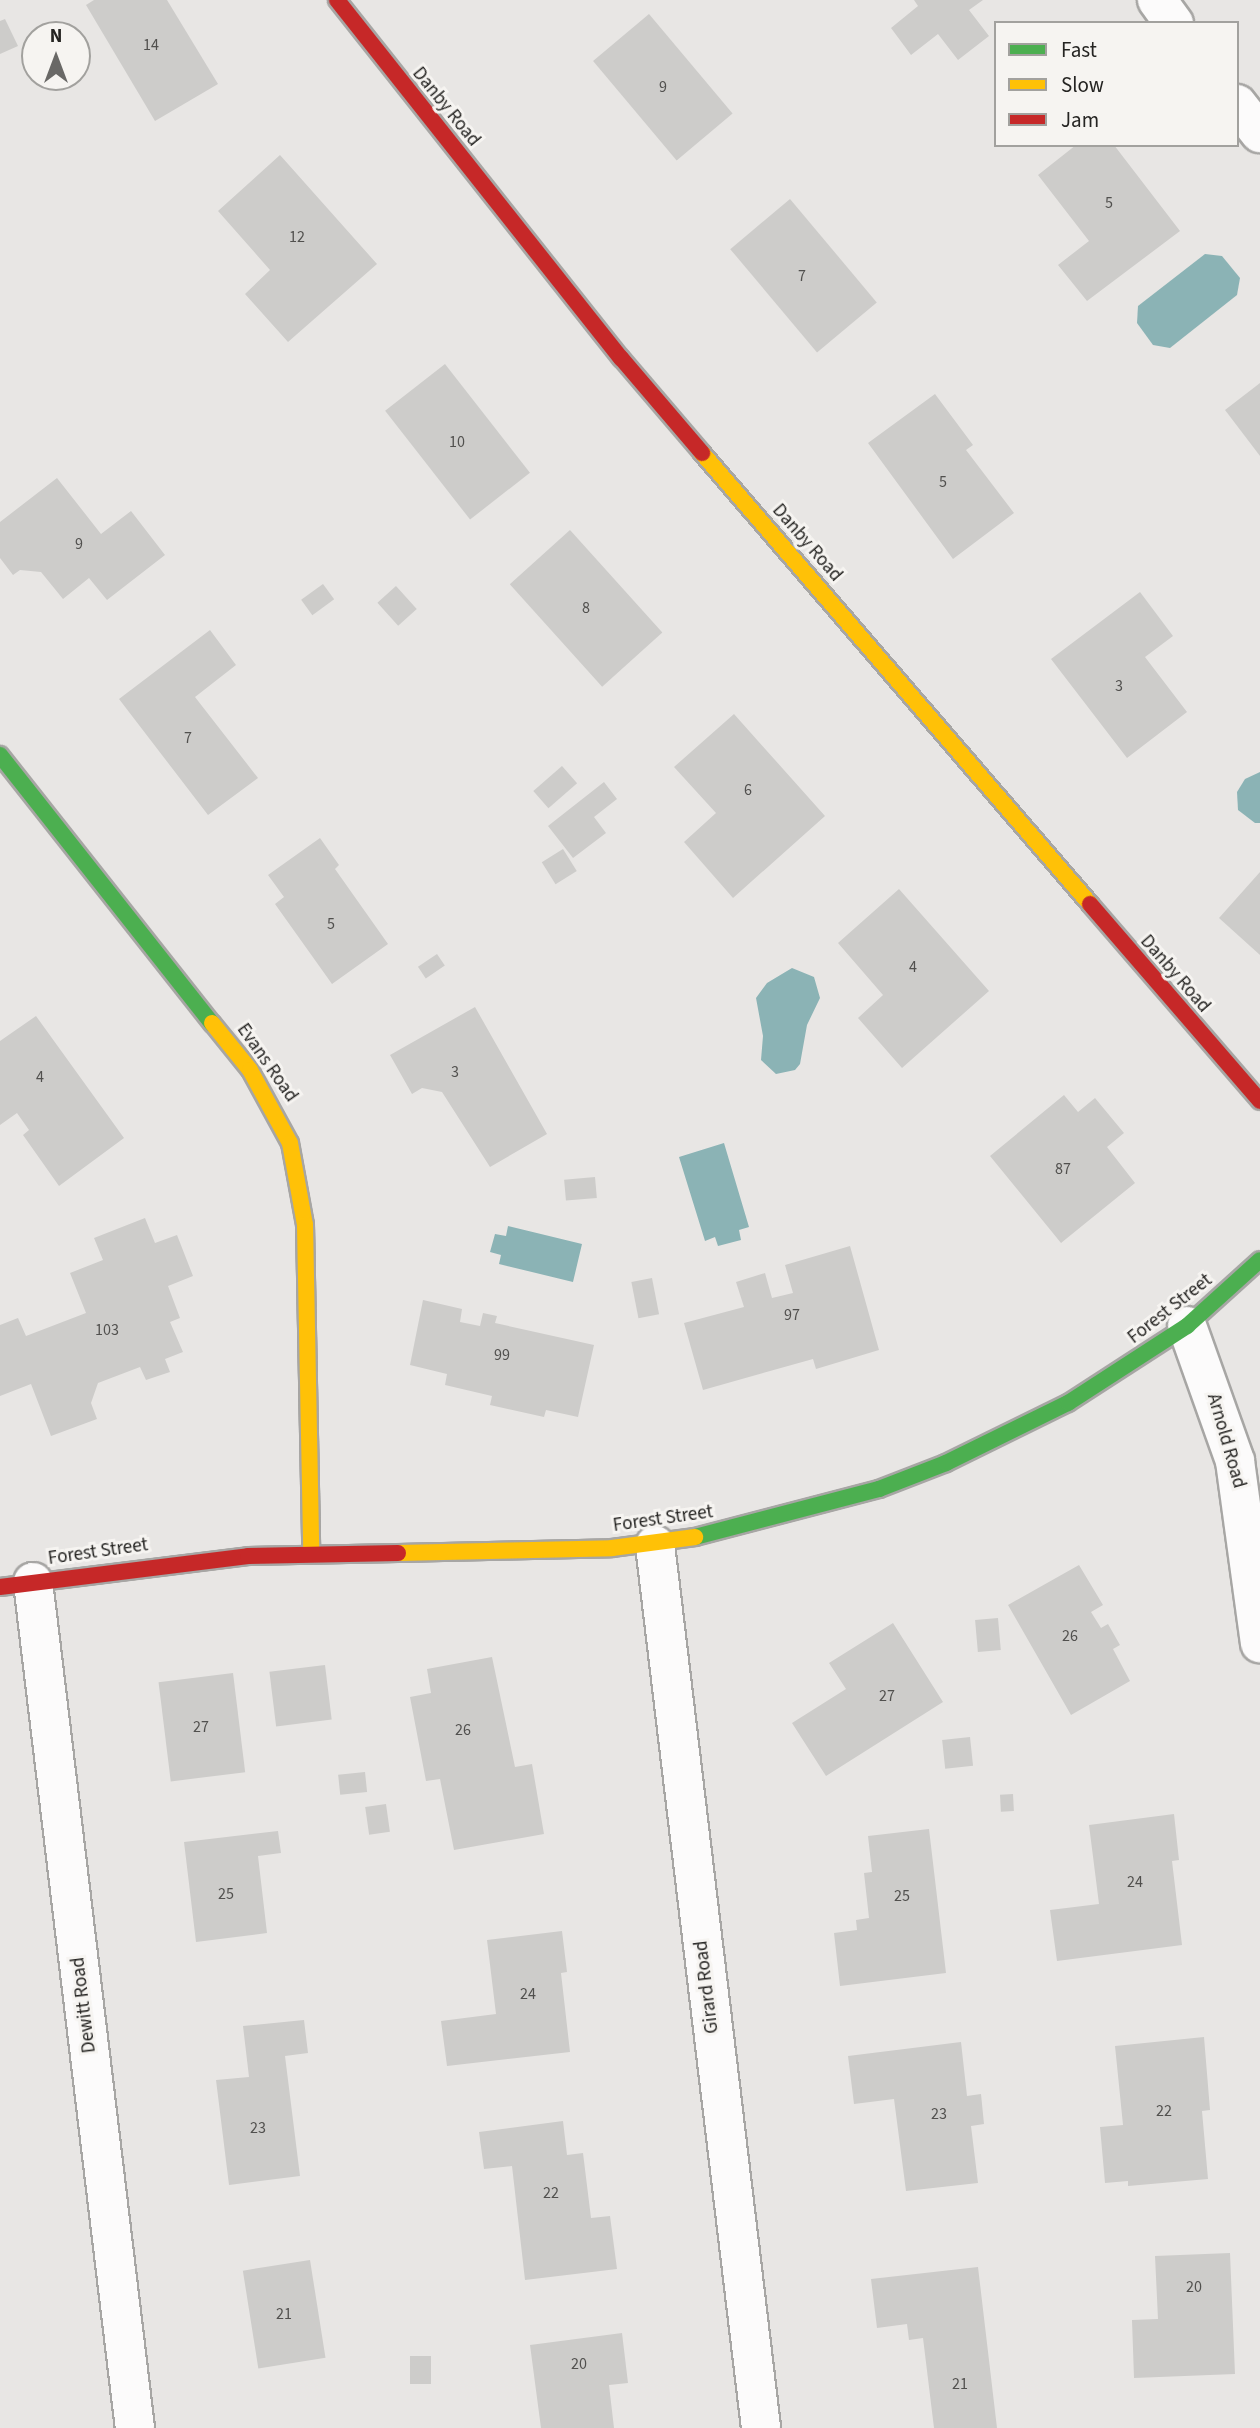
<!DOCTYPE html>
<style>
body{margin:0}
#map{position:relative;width:1260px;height:2428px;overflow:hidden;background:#e8e6e4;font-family:"Source Sans 3",sans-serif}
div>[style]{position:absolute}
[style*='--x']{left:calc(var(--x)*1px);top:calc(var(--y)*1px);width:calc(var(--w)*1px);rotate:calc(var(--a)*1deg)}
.water>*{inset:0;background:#8bb3b5}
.building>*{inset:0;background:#cdccca;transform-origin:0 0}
.roads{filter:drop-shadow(2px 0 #a7a6a4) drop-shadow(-2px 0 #a7a6a4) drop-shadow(0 2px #a7a6a4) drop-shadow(0 -2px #a7a6a4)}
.street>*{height:38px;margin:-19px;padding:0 19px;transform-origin:19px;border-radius:19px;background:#fcfbfb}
.fast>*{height:16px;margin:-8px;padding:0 8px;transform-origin:8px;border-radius:8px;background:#4caf50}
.slow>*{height:16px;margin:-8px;padding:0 8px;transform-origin:8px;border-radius:8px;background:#ffc107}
.jam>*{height:16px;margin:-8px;padding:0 8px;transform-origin:8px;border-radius:8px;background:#c62828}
span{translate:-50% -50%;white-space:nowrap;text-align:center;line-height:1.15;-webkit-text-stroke:6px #f6f4f1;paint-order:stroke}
.number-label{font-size:16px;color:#51504e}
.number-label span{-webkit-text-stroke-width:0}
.street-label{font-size:19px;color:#252422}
.legend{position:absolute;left:994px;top:21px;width:245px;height:126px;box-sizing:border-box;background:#f6f4f1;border:2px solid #a2a19e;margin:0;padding:9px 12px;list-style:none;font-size:21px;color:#252422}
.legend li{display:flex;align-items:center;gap:14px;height:35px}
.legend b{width:35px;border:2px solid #a2a19e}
.north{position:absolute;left:21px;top:21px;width:70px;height:70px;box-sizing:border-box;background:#f6f4f1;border:2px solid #a2a19e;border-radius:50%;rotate:0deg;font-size:19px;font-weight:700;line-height:28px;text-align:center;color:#252422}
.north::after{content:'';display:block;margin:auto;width:24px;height:32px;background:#696866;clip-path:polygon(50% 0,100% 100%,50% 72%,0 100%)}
</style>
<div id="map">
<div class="water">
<div style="clip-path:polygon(1205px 254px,1222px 256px,1240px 278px,1237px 295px,1170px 348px,1153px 345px,1137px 323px,1138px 306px)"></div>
<div style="clip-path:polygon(1260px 772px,1260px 823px,1255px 823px,1238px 810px,1237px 792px,1245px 779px)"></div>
<div style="clip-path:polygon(792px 968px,814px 977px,820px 998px,807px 1025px,800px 1064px,795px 1070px,776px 1074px,761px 1060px,763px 1036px,756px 998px,767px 983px)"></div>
<div style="clip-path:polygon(724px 1143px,749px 1227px,739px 1230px,741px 1240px,718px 1246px,715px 1237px,705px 1241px,679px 1157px)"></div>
<div style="clip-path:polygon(508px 1226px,582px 1244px,573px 1282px,499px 1264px,501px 1255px,490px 1252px,495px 1234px,506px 1236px)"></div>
</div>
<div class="building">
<div style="clip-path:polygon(94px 0,167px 0,218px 84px,155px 121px,86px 5px)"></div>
<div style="clip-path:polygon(914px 0,983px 0,969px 10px,989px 36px,958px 60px,938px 34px,911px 55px,891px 28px,918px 6px)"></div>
<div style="left:649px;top:14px;width:130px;height:73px;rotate:50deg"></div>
<div style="clip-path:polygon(5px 19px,18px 46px,0 54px,0 21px)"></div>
<div style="clip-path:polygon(1076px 145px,1114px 145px,1180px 231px,1087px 301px,1058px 265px,1089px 241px,1038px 175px)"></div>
<div style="clip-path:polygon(280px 155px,377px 264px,288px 342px,245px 294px,270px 270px,218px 211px)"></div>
<div style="left:790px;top:199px;width:135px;height:78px;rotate:50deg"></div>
<div style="left:445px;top:364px;width:138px;height:76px;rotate:52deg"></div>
<div style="clip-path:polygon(1260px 383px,1260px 456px,1225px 410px)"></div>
<div style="clip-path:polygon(935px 394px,973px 445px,966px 450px,1014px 513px,953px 559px,868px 443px)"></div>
<div style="clip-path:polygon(57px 478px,101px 534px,131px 511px,165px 555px,107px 600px,89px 578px,63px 599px,41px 572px,20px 570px,13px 575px,0 558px,0 522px)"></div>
<div style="left:570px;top:530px;width:138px;height:81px;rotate:48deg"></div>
<div style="left:323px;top:584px;width:19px;height:27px;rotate:54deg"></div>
<div style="left:396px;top:586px;width:31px;height:25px;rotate:48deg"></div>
<div style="clip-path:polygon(1140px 592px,1173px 636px,1145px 657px,1187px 712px,1127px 758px,1051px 659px)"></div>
<div style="clip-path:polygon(210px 630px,236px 665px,195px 697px,258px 778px,208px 815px,119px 699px)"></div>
<div style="clip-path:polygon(734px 714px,825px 816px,733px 898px,684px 842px,716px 813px,674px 767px)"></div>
<div style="left:562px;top:766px;width:23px;height:38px;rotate:49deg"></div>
<div style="clip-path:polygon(604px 782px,617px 799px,594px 817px,606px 833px,573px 858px,548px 826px)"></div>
<div style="clip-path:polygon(320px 838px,339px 865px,335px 869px,388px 944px,332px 984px,275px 904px,284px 897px,268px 875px)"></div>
<div style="left:563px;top:849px;width:26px;height:25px;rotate:58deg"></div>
<div style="clip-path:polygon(1260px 872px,1260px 955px,1219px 918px)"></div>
<div style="clip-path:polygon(899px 889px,989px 991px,902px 1068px,858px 1018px,883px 995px,838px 943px)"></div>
<div style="left:437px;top:954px;width:14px;height:23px;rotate:56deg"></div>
<div style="clip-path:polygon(475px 1007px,547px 1134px,490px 1167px,442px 1092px,422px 1088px,412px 1094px,390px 1055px)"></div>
<div style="clip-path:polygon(36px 1016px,124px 1138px,59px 1186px,23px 1135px,29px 1130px,17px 1113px,0 1125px,0 1041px)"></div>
<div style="clip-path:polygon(1064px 1095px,1078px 1112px,1095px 1098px,1124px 1133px,1107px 1147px,1135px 1183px,1061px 1243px,990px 1156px)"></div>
<div style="left:595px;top:1177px;width:21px;height:31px;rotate:85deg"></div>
<div style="clip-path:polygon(145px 1218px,155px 1243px,177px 1235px,193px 1276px,168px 1286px,180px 1318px,170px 1322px,183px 1352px,165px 1359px,170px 1372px,146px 1380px,140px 1367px,98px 1383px,91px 1403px,97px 1419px,51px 1436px,31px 1384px,0 1396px,0 1325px,18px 1318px,26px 1336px,86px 1313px,70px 1273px,103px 1260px,94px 1238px)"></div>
<div style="clip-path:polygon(850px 1246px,879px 1350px,816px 1369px,813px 1359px,703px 1390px,684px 1323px,744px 1307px,736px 1282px,765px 1273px,772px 1298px,793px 1293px,785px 1265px)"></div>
<div style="left:652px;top:1278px;width:37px;height:21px;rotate:79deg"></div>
<div style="clip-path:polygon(423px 1300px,462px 1309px,460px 1322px,480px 1326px,483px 1313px,497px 1316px,495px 1323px,594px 1345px,578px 1417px,546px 1410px,544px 1417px,490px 1405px,492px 1396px,445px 1385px,447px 1374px,410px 1365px)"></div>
<div style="clip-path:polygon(1079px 1565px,1103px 1605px,1091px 1612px,1101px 1628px,1108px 1624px,1120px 1645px,1113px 1649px,1130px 1681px,1071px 1715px,1008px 1605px)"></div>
<div style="left:998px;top:1618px;width:32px;height:23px;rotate:85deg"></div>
<div style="clip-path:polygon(893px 1623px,943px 1702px,826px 1776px,792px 1723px,846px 1689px,829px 1663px)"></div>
<div style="clip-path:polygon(492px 1657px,515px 1767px,532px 1764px,544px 1834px,454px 1850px,440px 1779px,426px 1781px,410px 1697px,431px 1693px,427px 1669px)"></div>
<div style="left:325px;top:1665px;width:55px;height:56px;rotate:83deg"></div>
<div style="left:233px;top:1673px;width:100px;height:75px;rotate:83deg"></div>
<div style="left:970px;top:1737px;width:29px;height:28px;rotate:84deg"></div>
<div style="left:365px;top:1772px;width:20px;height:27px;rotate:84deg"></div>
<div style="left:1013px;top:1794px;width:17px;height:13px;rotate:87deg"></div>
<div style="left:386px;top:1804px;width:28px;height:21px;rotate:82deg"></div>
<div style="clip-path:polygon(1174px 1814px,1179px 1860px,1172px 1861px,1182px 1945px,1057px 1961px,1050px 1910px,1099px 1904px,1089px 1825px)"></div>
<div style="clip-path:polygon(929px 1829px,946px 1973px,840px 1986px,834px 1933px,857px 1930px,856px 1920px,869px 1918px,864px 1873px,872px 1872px,868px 1836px)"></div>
<div style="clip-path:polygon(278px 1831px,281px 1853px,258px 1856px,267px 1933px,196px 1942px,184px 1842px)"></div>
<div style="clip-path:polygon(562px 1931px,567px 1972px,561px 1973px,570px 2052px,447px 2066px,441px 2021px,496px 2014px,487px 1940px)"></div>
<div style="clip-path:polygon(304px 2020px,308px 2053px,285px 2056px,300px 2176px,229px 2185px,216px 2080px,249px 2077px,243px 2026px)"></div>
<div style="clip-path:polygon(1204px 2037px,1210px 2110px,1202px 2111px,1208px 2179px,1128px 2186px,1128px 2181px,1105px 2183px,1100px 2127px,1123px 2125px,1115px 2046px)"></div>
<div style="clip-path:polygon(961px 2042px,967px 2096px,981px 2094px,984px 2124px,971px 2126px,978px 2183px,906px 2191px,894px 2099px,854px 2104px,848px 2056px)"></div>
<div style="clip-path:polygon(563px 2121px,567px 2155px,583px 2153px,591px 2218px,610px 2216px,617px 2269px,525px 2280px,512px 2166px,484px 2169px,479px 2132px)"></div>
<div style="clip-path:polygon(1230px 2253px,1235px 2374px,1134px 2378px,1132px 2320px,1158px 2319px,1155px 2256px)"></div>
<div style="left:310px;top:2260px;width:99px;height:68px;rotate:81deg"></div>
<div style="clip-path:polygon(978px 2267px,997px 2428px,934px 2428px,923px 2338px,909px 2340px,907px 2324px,877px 2328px,871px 2279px)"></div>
<div style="clip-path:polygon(622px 2333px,628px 2383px,609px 2385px,614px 2428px,541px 2428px,530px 2345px)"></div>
<div style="left:410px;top:2356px;width:21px;height:28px"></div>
</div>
<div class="roads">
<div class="street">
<div style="--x:1157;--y:0;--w:29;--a:54"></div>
<div style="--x:1237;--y:104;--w:37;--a:52"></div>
<div style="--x:1187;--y:1326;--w:143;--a:70.4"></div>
<div style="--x:1235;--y:1461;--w:184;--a:82.2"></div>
<div style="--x:655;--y:1545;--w:889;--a:83.15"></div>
<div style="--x:33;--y:1582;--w:852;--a:83.13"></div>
</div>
<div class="fast">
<div style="--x:0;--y:755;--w:342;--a:51.7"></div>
<div style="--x:695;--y:1537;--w:190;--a:-14.6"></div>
<div style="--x:879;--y:1489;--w:72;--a:-21.2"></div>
<div style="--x:946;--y:1463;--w:136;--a:-26.2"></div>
<div style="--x:1068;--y:1403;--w:142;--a:-32.9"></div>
<div style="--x:1187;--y:1326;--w:98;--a:-42.1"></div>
</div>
<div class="slow">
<div style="--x:702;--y:453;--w:595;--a:49.29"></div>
<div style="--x:212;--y:1023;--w:60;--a:51"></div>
<div style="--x:250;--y:1070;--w:83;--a:61.3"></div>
<div style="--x:290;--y:1143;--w:83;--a:79.6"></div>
<div style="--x:305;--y:1225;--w:327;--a:88.9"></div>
<div style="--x:398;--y:1553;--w:214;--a:-1.3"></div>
<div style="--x:612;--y:1548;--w:84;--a:-7.5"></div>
</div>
<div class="jam">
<div style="--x:337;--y:0;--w:457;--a:51.6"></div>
<div style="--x:621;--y:358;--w:125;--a:49.5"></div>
<div style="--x:1090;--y:904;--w:260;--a:49.2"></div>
<div style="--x:0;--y:1587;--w:250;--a:-7.1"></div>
<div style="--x:248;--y:1556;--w:150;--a:-1.1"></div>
</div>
</div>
<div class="number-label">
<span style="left:151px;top:45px">14</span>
<span style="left:663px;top:87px">9</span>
<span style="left:1109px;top:203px">5</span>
<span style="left:297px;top:237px">12</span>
<span style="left:802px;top:276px">7</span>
<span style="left:457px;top:442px">10</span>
<span style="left:943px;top:482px">5</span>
<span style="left:79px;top:544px">9</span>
<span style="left:586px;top:608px">8</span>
<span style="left:1119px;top:686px">3</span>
<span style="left:188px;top:738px">7</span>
<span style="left:748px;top:790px">6</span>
<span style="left:331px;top:924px">5</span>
<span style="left:913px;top:967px">4</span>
<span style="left:455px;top:1072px">3</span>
<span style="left:40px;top:1077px">4</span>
<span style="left:1063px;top:1169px">87</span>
<span style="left:792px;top:1315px">97</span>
<span style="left:107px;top:1330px">103</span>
<span style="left:502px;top:1355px">99</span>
<span style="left:1070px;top:1636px">26</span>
<span style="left:887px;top:1696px">27</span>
<span style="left:201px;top:1727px">27</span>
<span style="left:463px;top:1730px">26</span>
<span style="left:1135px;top:1882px">24</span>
<span style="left:226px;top:1894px">25</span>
<span style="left:902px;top:1896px">25</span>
<span style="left:528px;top:1994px">24</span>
<span style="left:1164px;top:2111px">22</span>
<span style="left:939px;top:2114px">23</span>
<span style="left:258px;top:2128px">23</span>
<span style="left:551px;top:2193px">22</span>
<span style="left:1194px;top:2287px">20</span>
<span style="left:284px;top:2314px">21</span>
<span style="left:579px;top:2364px">20</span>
<span style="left:960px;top:2384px">21</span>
</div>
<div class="street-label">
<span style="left:446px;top:107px;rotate:51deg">Danby Road</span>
<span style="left:807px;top:543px;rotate:49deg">Danby Road</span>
<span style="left:1175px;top:974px;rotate:49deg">Danby Road</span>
<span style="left:267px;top:1063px;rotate:55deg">Evans Road</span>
<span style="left:1170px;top:1309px;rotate:-38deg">Forest Street</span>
<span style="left:1226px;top:1441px;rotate:74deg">Arnold Road</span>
<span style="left:663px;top:1519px;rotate:-8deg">Forest Street</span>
<span style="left:98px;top:1552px;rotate:-8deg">Forest Street</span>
<span style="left:707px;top:1987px;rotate:-97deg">Girard Road</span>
<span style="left:84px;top:2005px;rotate:-97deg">Dewitt Road</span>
</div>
<ul class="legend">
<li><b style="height:9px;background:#4caf50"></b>Fast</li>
<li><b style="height:9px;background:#ffc107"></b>Slow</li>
<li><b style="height:9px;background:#c62828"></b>Jam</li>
</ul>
<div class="north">N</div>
</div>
